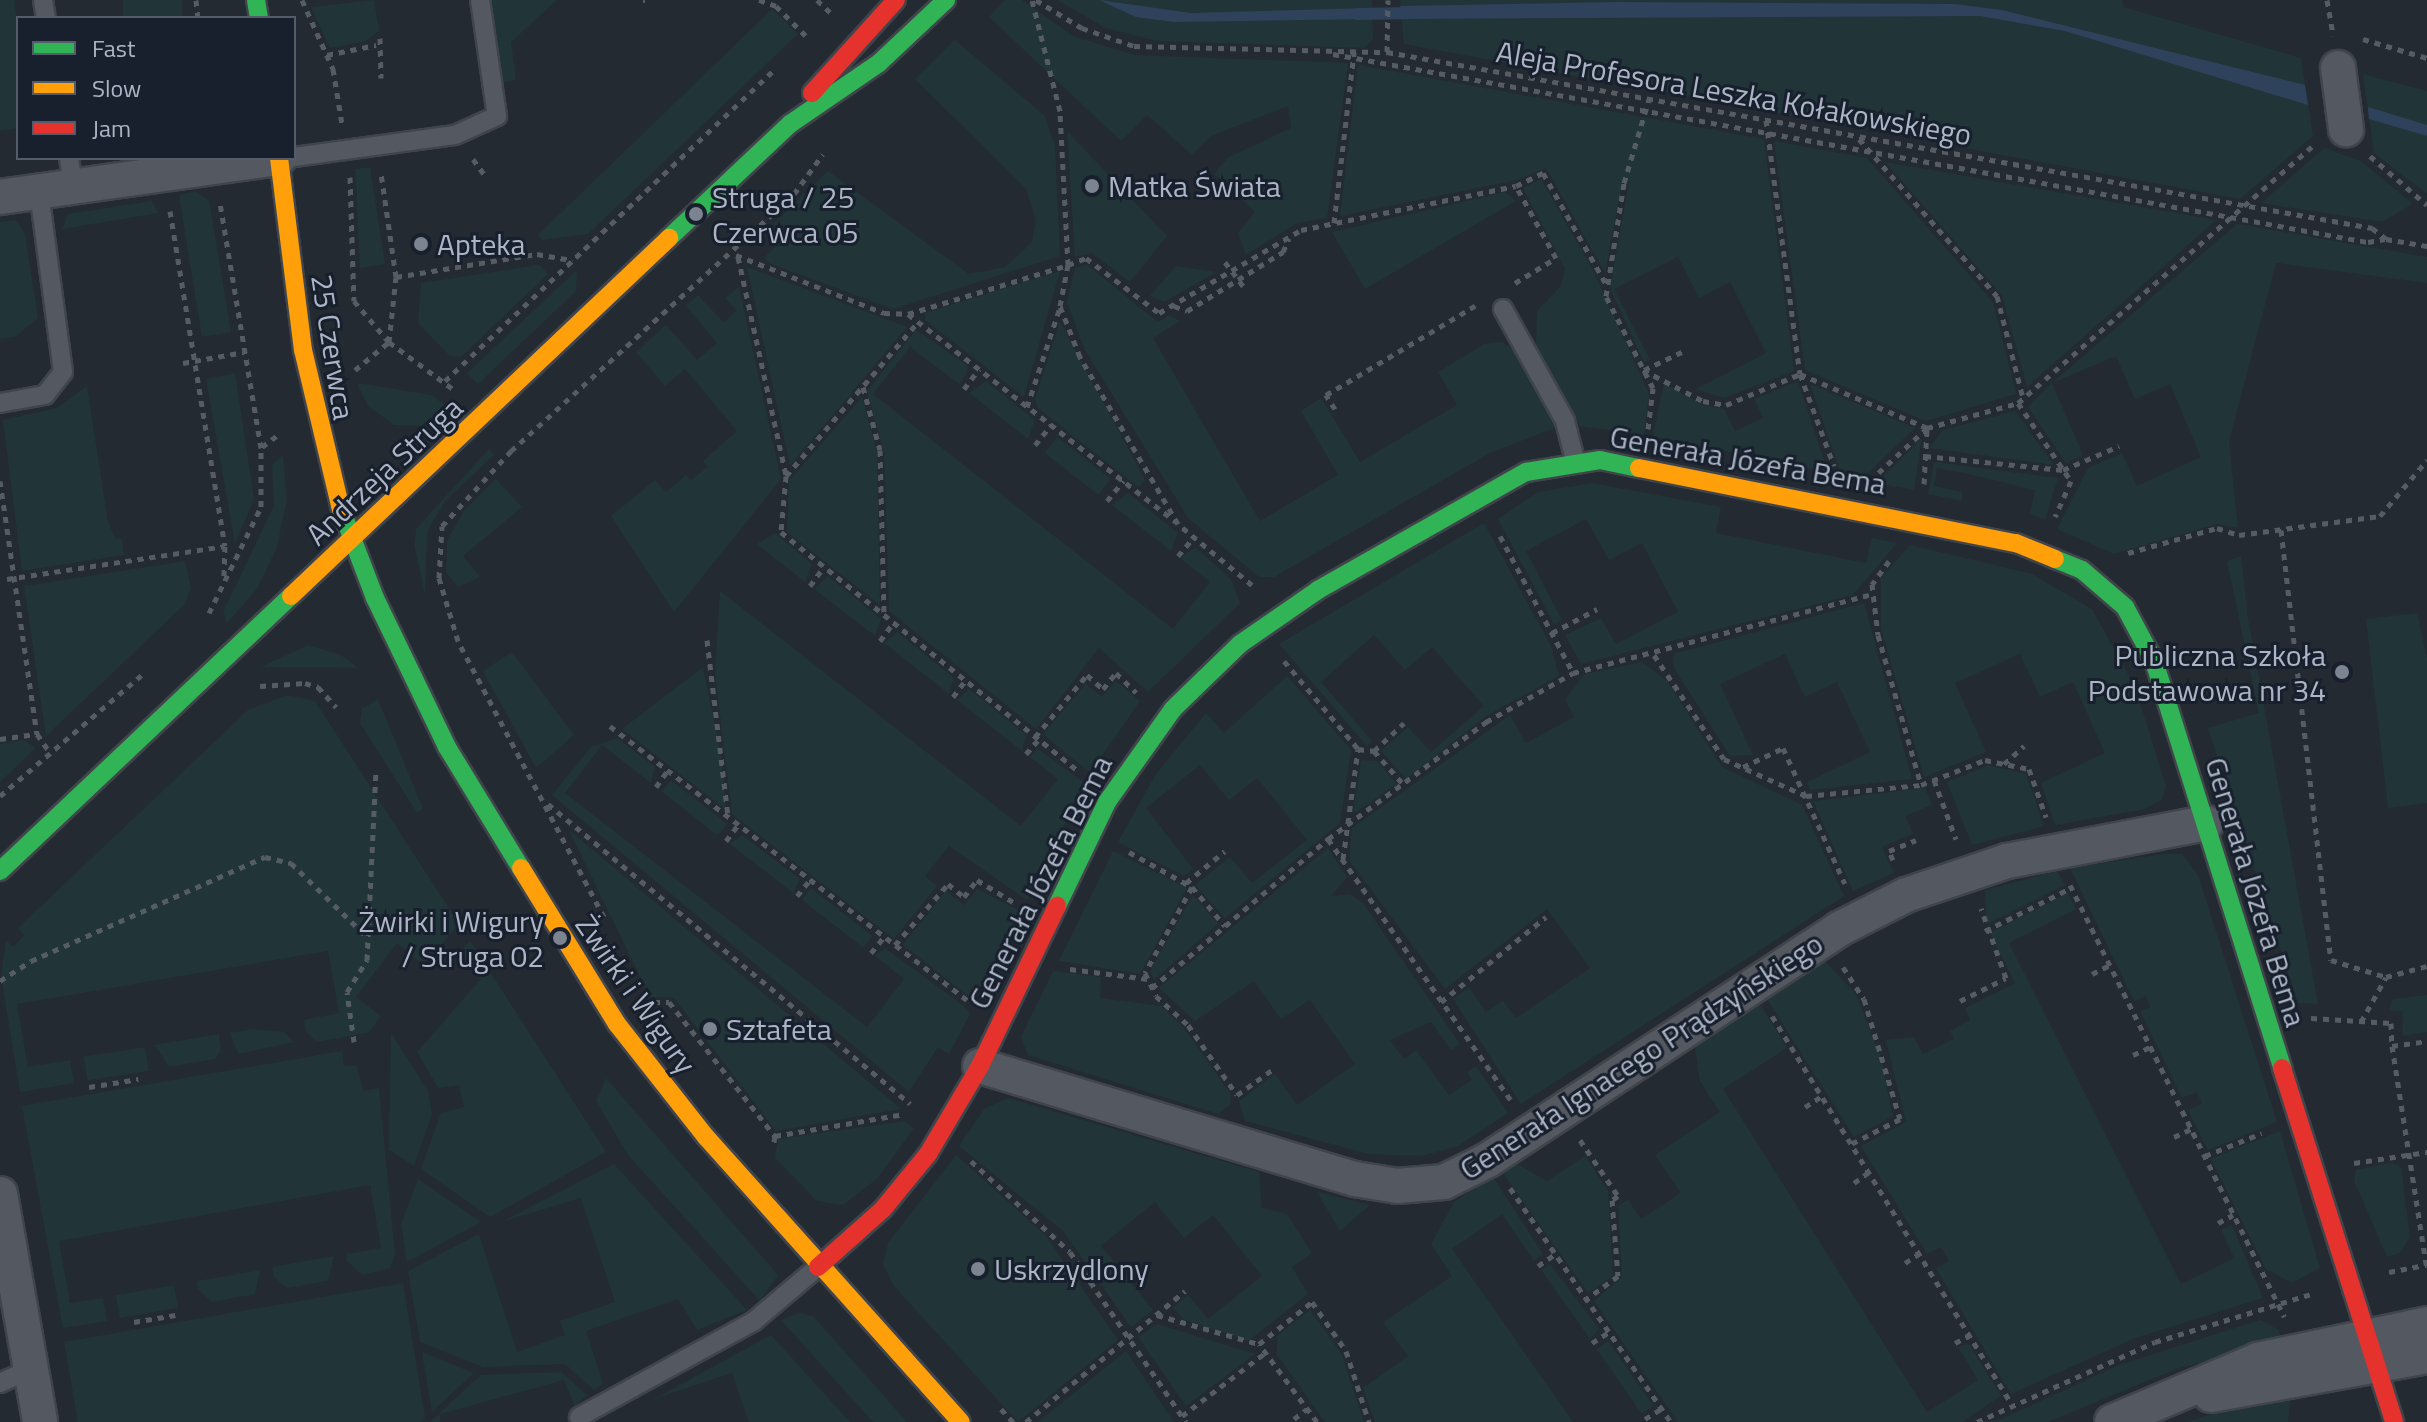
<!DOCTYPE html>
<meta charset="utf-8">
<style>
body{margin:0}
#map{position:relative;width:2427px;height:1422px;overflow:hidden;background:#242a32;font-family:"Titillium Web",sans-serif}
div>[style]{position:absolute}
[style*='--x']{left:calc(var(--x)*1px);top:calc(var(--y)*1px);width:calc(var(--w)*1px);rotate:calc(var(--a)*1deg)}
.green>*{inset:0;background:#213438;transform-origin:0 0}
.water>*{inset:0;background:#2f425c}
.stream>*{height:12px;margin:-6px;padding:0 6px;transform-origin:6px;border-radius:6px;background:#2f425c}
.path>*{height:5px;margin-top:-2.5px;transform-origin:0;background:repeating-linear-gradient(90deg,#565c64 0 6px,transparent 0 12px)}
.roads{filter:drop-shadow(2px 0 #40444b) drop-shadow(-2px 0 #40444b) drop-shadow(0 2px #40444b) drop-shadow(0 -2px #40444b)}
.lane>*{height:18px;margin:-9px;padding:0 9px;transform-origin:9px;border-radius:9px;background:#545860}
.street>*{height:34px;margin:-17px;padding:0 17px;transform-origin:17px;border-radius:17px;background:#545860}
.fast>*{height:18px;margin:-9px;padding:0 9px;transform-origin:9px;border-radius:9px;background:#30b455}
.slow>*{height:18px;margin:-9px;padding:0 9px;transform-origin:9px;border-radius:9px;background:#ff9f0a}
.jam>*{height:18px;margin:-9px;padding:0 9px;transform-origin:9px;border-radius:9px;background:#e5322d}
.dots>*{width:22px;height:22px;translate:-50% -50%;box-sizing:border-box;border:4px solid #18202d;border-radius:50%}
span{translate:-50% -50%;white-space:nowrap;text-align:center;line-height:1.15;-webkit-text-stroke:6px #18202d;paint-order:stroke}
.street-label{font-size:30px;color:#acb5c5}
.poi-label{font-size:30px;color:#acb5c5}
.left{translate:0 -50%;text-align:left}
.right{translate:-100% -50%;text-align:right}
.legend{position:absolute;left:16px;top:16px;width:280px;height:144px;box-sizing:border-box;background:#18202d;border:2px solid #535c6a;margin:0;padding:10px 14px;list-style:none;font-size:24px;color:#acb5c5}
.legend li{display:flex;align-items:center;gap:16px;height:40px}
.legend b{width:40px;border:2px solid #535c6a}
</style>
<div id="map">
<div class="green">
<div style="clip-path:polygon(0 0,14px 0,18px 28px,18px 128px,0 131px)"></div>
<div style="left:123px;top:0;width:59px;height:18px"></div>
<div style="clip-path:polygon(374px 0,379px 31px,366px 41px,330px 48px,311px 7px)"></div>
<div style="clip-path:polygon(489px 0,557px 0,511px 42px,516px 80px,502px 83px)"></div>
<div style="clip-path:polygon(1005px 0,1022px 0,1073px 36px,1134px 55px,1348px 63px,1327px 218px,1297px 223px,1246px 255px,1238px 233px,1255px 212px,1214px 174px,1229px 157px,1291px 128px,1288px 106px,1211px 136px,1192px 155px,1147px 115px,1121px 141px,989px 17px)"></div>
<div style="clip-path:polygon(1057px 0,1372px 0,1373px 39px,1365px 48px,1157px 41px,1106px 28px)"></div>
<div style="clip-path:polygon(1400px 0,2122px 0,2123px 7px,2301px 58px,2313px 136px,2240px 199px,1404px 44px)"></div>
<div style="clip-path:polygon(772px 9px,798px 34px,588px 234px,542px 240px,538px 235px)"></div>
<div style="clip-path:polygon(955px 40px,1045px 116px,1055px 146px,1060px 256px,893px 309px,771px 264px,764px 258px,780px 242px,768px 229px,828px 171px,969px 274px,1005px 267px,1032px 242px,1036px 219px,1026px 189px,915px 79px)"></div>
<div style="clip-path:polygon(1358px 65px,1764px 139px,1794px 371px,1724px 398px,1696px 389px,1766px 353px,1730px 282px,1699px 298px,1678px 257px,1614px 289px,1650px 360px,1644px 362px,1610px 288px,1629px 182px,1623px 178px,1605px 273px,1546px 168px,1517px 180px,1340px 216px)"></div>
<div style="clip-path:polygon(2363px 74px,2427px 91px,2427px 194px,2374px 153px)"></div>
<div style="clip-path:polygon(1067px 131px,1167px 236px,1130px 282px,1092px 253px,1075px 257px)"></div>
<div style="clip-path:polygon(1774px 141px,1867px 158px,1993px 302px,2016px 394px,1926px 421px,1805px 370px)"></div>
<div style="clip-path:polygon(2324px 148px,2361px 161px,2413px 204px,2382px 222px,2261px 203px)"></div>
<div style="clip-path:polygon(1885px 162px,2216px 220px,2027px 387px,2002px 295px)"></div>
<div style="clip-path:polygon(370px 167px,385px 264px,360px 268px,355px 169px)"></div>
<div style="clip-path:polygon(1541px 179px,1593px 270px,1649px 394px,1644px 435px,1579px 426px,1536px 345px,1537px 311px,1561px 286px,1565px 269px,1523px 188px)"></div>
<div style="clip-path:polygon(195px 191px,209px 200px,231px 332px,202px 337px,180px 202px,180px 195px)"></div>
<div style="clip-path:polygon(1505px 192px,1516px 201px,1365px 289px,1332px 232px)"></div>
<div style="clip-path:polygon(152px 201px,158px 213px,62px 229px,68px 214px)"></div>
<div style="clip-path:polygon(16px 220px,25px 234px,38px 318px,15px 337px,0 339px,0 222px)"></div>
<div style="clip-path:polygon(2237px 224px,2427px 257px,2427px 283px,2276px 263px,2229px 441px,2238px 528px,2217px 524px,2114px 554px,2057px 529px,2088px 468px,2122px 453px,2137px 486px,2201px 457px,2170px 384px,2135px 399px,2116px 356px,2052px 383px,2083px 455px,2066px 463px,2028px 407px,2052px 383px)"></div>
<div style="clip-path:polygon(539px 265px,548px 274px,461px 357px,450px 356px,418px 323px,421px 283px)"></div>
<div style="clip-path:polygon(1087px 265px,1158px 322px,1169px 315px,1180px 321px,1153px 338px,1260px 521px,1338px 475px,1301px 411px,1321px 398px,1360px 462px,1457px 405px,1438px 372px,1484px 344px,1502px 342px,1516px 351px,1557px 427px,1490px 453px,1274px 577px,1259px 577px,1188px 518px,1085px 350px,1067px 302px,1075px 268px)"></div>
<div style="clip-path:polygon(1176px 266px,1217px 272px,1164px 302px,1150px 296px)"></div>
<div style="clip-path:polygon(747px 267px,907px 327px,790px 466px)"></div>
<div style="clip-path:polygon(577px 270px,576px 291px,478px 384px,467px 373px)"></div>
<div style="clip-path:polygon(1060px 271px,1024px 397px,925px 320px,925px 313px)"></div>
<div style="clip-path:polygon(739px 287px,781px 479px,674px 612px,611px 516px,655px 480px,666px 492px,686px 475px,691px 480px,708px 467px,703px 461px,737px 431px,685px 369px,665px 386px,636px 352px,666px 325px,697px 360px,717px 343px,686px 306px,698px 295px,724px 323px,737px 310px,725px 298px)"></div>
<div style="clip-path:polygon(1060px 322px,1145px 480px,1138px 487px,1038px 408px,1035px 399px)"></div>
<div style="clip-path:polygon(916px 330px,968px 366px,966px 375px,959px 384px,910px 347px,873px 394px,1173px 629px,1210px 582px,1181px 559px,1187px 552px,1196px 548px,1231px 579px,1240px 603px,1148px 692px,1099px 648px,1036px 729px,889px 611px,884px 452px,867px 391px)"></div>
<div style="clip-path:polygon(235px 373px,254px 499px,235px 544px,206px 379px)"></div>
<div style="clip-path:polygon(986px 381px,1035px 420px,1028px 439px,969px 393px)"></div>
<div style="clip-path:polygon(1798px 381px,1828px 472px,1653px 436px,1664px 383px,1702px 405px,1724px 409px,1735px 431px,1763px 418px,1754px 399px)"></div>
<div style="clip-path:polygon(357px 383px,432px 395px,451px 410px,422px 426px,394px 425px,368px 406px)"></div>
<div style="clip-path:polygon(1810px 384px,1915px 428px,1863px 478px,1841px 474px)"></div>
<div style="clip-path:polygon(87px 386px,108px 522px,115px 538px,122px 539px,124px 555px,22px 571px,3px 420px,57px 408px)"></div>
<div style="clip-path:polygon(862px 397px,877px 452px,880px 605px,787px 532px,789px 481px)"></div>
<div style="clip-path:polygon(2015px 411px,2054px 465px,1929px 448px,1943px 430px)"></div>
<div style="left:1057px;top:437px;width:68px;height:20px;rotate:38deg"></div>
<div style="clip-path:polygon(1922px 438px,1914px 490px,1877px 483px)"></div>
<div style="clip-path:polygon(489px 449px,494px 455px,445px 501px,427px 532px,425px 594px,414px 545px,416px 529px)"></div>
<div style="clip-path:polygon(283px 455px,287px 499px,277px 547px,257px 589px,227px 623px,223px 612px,274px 506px,272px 465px)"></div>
<div style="clip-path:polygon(1934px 462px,2058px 478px,2045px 520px,2030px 514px,2035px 490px,1965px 473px,1937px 468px,1934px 486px,1962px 492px,1962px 501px,1928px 494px)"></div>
<div style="clip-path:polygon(496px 479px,522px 507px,463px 556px,480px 577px,458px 587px,446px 572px,447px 541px,463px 512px)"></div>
<div style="clip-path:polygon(1592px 483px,1721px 507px,1716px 533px,1866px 563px,1872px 538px,1897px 543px,1853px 595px,1581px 664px,1565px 635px,1601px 618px,1616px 644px,1678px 612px,1642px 543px,1609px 560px,1586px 519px,1526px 551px,1562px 620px,1554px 624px,1498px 519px,1538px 492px)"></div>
<div style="clip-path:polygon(1128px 493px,1178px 533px,1171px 551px,1112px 505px)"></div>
<div style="clip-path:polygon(1484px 523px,1551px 646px,1559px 676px,1486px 716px,1406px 779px,1381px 751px,1408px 727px,1431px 752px,1484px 706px,1432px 647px,1405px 670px,1374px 635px,1321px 682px,1372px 741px,1367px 746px,1279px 644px)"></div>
<div style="clip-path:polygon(775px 533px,812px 564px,805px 582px,757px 544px)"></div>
<div style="clip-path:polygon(1910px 545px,2032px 574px,2092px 609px,2135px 687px,2166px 786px,2162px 800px,2145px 809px,2055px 825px,2041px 783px,2105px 753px,2073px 682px,2040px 697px,2020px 654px,1955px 683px,1986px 752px,1924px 777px,1881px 629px,1881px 578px)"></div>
<div style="clip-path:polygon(2241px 556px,2248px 618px,2318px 1004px,2298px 1003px,2208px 728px,2259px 713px,2227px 561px)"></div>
<div style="clip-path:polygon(185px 561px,191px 588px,184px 605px,46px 736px,24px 586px)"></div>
<div style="clip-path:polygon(828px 576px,881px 619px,875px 636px,814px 589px)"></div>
<div style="clip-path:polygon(720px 591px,1021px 826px,1058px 779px,1030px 757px,1038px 749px,1085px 783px,1027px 900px,949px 846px,925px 876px,937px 886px,894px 939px,732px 814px,715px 674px)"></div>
<div style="clip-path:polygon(1864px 603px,1912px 779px,1810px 790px,1807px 782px,1870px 752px,1837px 682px,1805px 697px,1785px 654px,1720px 684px,1753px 755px,1730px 756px,1674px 668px,1673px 654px)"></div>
<div style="clip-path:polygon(2417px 613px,2427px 658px,2427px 803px,2388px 808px,2366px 619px)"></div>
<div style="clip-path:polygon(897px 632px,954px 678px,949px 694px,884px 643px)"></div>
<div style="clip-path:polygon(308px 645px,341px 655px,358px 668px,261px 667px)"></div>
<div style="clip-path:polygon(512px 652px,574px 735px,536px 768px,483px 671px)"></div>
<div style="clip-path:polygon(1642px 662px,1667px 681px,1722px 767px,1802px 805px,1844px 896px,1521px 1104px,1453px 999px,1469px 987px,1486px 1012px,1503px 1001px,1516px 1018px,1590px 968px,1547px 909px,1445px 989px,1349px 860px,1352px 828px,1510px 715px,1526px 743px,1574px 717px,1565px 700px,1584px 674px)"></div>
<div style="clip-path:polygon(703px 667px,722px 760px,726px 810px,622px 729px)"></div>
<div style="clip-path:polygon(1287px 676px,1351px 750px,1340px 823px,1225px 918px,1195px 885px,1230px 857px,1252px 883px,1307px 840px,1257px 778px,1229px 800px,1200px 765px,1146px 808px,1193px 869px,1184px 876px,1118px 842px,1156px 774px,1206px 713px,1224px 733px)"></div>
<div style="clip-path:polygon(1116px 681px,1140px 701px,1090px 773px,1043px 734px,1086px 684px,1102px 697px)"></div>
<div style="clip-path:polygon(969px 689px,1026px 735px,1022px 751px,957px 700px)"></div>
<div style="clip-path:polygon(287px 695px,315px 701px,459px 924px,423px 965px,397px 943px,356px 997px,381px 1016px,368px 1033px,345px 1037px,317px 1042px,306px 1031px,304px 1020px,339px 1013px,328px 951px,17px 1004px,28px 1067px,70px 1060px,74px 1083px,20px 1092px,1px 976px,6px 940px,13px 947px,25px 935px,18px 928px,248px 710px)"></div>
<div style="clip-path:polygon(378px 699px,423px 809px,417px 813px,360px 723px,362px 709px)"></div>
<div style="clip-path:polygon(617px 738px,655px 767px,651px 783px,602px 745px,565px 793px,867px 1027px,904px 979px,875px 956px,885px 948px,964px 1006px,970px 1014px,949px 1054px,938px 1047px,909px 1092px,552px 795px,591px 747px)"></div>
<div style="clip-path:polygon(24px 740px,36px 748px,0 782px,0 744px)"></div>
<div style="clip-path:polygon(1361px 760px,1377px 761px,1397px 784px,1353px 814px)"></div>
<div style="clip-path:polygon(1989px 765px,2026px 774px,2044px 826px,1972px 845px,1947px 782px)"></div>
<div style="left:671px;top:780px;width:71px;height:15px;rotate:38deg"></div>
<div style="clip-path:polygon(1925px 788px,1932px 805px,1905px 816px,1913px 834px,1882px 847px,1894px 873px,1853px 891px,1813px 801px)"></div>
<div style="clip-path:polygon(569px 830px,901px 1109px,776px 1131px,674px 998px,650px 997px)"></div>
<div style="clip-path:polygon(742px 835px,800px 879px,793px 893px,730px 844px)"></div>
<div style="clip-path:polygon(1328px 848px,1347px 877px,1331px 896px,1350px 894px,1363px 903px,1460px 1044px,1451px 1050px,1431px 1022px,1390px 1040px,1404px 1059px,1416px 1050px,1449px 1095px,1472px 1080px,1467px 1072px,1476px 1066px,1508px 1113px,1458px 1146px,1422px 1156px,1369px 1154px,1245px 1121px,1239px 1101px,1275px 1074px,1297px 1105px,1355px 1064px,1310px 1000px,1281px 1019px,1254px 981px,1195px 1021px,1159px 988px)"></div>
<div style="clip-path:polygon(1113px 851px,1187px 888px,1140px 974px,1059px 961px)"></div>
<div style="clip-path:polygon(2163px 854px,2182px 854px,2198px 875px,2277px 1122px,2208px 1150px,2188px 1110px,2202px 1104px,2197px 1092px,2182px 1098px,2140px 1011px,2150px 1007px,2146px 996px,2134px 1001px,2070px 868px)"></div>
<div style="clip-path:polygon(2057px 871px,2065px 885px,1987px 924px,1985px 890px)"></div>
<div style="left:811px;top:888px;width:78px;height:15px;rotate:38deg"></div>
<div style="clip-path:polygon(977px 889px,1020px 911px,976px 996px,970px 997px,903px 945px,946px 891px,964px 905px)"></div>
<div style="clip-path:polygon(2068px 893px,2076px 909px,2009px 943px,2181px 1284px,2234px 1258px,2221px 1230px,2232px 1225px,2263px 1298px,2135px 1338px,2011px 1394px,1936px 1268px,1949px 1261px,1941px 1247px,1927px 1254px,1861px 1146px,1906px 1122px,1886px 1040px,1914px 1037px,1923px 1054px,1954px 1039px,1950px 1031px,1970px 1020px,1965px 1008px,2015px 983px,1990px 933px)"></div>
<div style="clip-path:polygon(1193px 895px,1218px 924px,1154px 980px,1150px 971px)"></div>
<div style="clip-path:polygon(470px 941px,606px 1152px,490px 1217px,421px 1169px,441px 1113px,464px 1107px,459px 1085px,438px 1088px,417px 1052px,481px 979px,460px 952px)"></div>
<div style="clip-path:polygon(1825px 961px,1856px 994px,1880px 1055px,1893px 1116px,1854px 1137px,1767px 999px)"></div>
<div style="clip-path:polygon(1053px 971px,1101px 977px,1100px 998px,1161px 1006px,1184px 1028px,1230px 1093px,1231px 1104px,1218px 1114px,1028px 1055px,1021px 1037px)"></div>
<div style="clip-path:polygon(2427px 995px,2427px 1032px,2403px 1036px,2402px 1011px,2389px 1010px,2393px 999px)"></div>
<div style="clip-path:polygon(1760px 1004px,1787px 1048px,1723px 1089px,1927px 1412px,1978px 1380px,1958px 1347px,1969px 1344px,2001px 1396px,1962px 1422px,1678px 1422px,1594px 1301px,1622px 1277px,1618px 1206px,1628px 1200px,1641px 1219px,1681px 1193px,1655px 1155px,1720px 1112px,1700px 1081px,1695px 1047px)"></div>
<div style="clip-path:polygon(252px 1029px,284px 1032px,294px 1042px,238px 1054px,230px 1033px)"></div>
<div style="clip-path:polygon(391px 1033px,428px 1091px,432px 1115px,414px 1166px,389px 1150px)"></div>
<div style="clip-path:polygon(219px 1034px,221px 1051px,215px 1059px,169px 1067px,155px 1045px)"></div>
<div style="left:145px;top:1047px;width:24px;height:62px;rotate:81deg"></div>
<div style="clip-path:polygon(342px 1051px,344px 1066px,356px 1065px,364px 1091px,379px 1088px,395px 1254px,390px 1268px,362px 1275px,347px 1261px,346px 1254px,381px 1248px,370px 1185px,59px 1241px,70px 1303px,103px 1298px,107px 1321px,63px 1328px,22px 1106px)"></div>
<div style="clip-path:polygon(606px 1078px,778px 1275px,760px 1301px,628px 1155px,596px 1101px)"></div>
<div style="clip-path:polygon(1008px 1098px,1259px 1172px,1262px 1208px,1287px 1214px,1312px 1253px,1292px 1267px,1308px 1294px,1248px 1341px,1183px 1319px,1173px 1308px,1188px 1295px,1208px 1319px,1262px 1276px,1213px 1215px,1184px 1238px,1155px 1202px,1101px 1246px,1153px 1310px,1131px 1327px,1063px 1231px,959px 1146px,984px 1109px)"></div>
<div style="clip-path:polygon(905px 1121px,914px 1128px,878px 1178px,843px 1205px,817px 1201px,775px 1158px,778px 1139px)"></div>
<div style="clip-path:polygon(2280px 1131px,2320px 1268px,2292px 1283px,2266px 1269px,2211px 1159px)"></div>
<div style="clip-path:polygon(956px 1155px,1046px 1236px,1118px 1340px,1018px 1422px,893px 1285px,883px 1264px,888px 1243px)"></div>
<div style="clip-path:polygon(1585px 1156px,1608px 1191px,1613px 1276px,1588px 1293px,1503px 1173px,1516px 1163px,1547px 1181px)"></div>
<div style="clip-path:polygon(2391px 1163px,2401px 1167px,2410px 1237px,2400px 1253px,2387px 1257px,2354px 1180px,2356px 1170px)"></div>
<div style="clip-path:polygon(614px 1164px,747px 1310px,697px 1330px,678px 1299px,586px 1331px,603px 1383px,594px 1390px,565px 1364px,483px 1367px,420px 1342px,408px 1271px,479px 1234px,517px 1352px,565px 1335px,560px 1321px,615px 1302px,581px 1198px,501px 1222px)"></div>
<div style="clip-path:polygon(1493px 1177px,1543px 1254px,1534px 1261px,1502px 1214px,1452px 1249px,1573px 1422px,1375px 1422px,1363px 1388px,1408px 1356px,1383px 1322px,1452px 1276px,1431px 1244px,1454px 1202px)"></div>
<div style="clip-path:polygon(418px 1179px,481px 1222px,407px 1262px,401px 1224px)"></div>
<div style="clip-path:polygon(1317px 1192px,1370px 1205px,1340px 1231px)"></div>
<div style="clip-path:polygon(334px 1256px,328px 1281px,287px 1288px,274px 1277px,272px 1267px)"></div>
<div style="clip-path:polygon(1550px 1264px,1599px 1329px,1590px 1339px,1541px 1270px)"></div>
<div style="clip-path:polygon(260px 1270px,255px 1294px,212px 1302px,198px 1290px,197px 1281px)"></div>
<div style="clip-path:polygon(403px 1283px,425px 1417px,420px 1422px,78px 1422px,64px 1342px)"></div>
<div style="left:174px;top:1285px;width:23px;height:59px;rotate:80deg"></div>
<div style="clip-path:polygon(1310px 1310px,1341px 1353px,1364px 1422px,1325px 1422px,1277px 1355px,1277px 1336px)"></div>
<div style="clip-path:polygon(799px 1313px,813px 1316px,907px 1422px,873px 1422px,781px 1320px)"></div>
<div style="clip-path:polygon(2260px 1320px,2279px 1330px,2281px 1342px,2176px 1369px,2048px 1422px,1995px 1422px,2119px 1365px)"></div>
<div style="clip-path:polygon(1157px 1324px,1255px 1354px,1186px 1406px,1138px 1337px)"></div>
<div style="clip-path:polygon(771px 1335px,850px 1422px,749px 1422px,732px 1373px,654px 1399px)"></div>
<div style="left:1608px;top:1341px;width:79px;height:14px;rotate:55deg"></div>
<div style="clip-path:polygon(1126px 1351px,1174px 1422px,1038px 1422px)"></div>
<div style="clip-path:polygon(422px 1352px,474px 1373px,432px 1412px)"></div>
<div style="clip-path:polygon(561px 1372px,587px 1395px,575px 1406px,564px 1380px,440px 1414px,440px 1422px,430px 1422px,481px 1375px)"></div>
<div style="clip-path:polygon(2291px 1392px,2288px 1422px,2186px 1422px,2250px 1402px)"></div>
</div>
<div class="water">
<div style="clip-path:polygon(1099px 0,1191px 13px,1372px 8px,1372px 19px,1174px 22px,1136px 17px)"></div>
<div style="clip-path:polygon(1616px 2px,1955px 4px,2002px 10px,2305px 85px,2308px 105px,2065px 31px,1980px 16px,1401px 19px,1400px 6px)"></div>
<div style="clip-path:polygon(2368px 107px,2427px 125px,2427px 136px,2369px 119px)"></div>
</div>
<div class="stream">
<div style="--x:1357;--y:14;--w:57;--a:-1"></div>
</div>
<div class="path">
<div style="--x:196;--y:0;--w:18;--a:84"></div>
<div style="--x:302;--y:0;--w:76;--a:65.8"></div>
<div style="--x:333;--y:69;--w:56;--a:80.7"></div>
<div style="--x:643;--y:0;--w:2;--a:0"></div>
<div style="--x:759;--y:0;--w:18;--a:19"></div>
<div style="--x:776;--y:6;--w:44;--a:45"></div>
<div style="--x:817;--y:0;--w:19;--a:43"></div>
<div style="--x:1036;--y:0;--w:54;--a:31.3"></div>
<div style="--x:1082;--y:28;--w:55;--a:19.1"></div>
<div style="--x:1134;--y:46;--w:253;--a:1.4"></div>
<div style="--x:1387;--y:52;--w:1001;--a:10.13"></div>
<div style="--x:2372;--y:228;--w:18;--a:38"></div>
<div style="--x:2386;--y:239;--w:42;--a:9.7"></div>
<div style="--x:2327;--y:0;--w:36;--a:80"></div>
<div style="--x:380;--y:38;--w:40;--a:88.6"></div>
<div style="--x:2363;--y:39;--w:67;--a:16.5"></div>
<div style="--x:1387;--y:52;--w:52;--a:-88.9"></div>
<div style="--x:1333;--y:54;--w:1052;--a:10.3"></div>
<div style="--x:2368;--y:242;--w:17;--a:-10"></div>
<div style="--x:327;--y:55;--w:50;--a:-11.5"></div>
<div style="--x:1766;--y:120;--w:256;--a:82.4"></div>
<div style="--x:1800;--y:374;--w:98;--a:69.7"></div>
<div style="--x:1859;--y:139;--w:209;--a:48.7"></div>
<div style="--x:1997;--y:296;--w:105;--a:75.7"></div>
<div style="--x:2370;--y:156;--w:75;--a:40.7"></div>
<div style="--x:473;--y:159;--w:22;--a:54"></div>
<div style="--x:350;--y:177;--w:124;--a:88.2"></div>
<div style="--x:354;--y:301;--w:54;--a:49.5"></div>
<div style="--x:389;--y:342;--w:79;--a:36.3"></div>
<div style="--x:170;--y:211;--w:339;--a:80.7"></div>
<div style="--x:1334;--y:223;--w:172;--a:-83.3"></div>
<div style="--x:736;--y:255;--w:159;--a:21.4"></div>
<div style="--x:884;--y:313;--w:24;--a:2"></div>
<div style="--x:908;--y:314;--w:339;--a:37.8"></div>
<div style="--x:738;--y:257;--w:224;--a:77.6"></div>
<div style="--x:786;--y:476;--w:56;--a:95.1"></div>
<div style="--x:781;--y:532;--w:383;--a:38.8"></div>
<div style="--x:1225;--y:262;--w:31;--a:53"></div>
<div style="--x:396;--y:277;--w:143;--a:-9.3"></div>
<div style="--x:537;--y:254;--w:36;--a:10"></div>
<div style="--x:1515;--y:283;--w:48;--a:-31.4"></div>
<div style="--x:1556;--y:258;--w:82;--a:-119.1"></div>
<div style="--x:1174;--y:306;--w:14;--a:21"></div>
<div style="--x:1187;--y:311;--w:113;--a:-31.6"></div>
<div style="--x:1283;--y:252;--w:15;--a:-67"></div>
<div style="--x:908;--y:314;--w:167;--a:-17"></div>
<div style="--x:1068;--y:265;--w:154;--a:-93"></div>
<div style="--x:1060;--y:111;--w:114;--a:-104.2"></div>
<div style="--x:183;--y:363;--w:62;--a:-10.2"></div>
<div style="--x:355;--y:370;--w:44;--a:-39.5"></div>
<div style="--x:389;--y:342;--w:65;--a:-83.9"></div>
<div style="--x:396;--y:277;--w:105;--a:-98.2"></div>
<div style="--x:1643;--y:370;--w:68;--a:27.3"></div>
<div style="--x:1703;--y:401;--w:23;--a:10"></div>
<div style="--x:1726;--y:405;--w:80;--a:-22.7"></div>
<div style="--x:1800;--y:374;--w:138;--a:23"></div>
<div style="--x:1927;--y:428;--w:67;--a:137.4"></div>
<div style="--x:1644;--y:370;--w:47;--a:-25.5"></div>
<div style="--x:445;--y:381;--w:454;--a:-43.4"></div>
<div style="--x:863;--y:387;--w:65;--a:74.9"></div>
<div style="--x:880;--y:450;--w:164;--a:88.6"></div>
<div style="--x:964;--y:389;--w:25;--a:-53"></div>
<div style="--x:2018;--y:403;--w:94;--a:55.8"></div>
<div style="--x:2071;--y:481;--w:39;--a:114"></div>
<div style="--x:1027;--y:407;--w:105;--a:-71.7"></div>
<div style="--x:1335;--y:409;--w:17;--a:-123"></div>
<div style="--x:1326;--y:395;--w:174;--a:-30.9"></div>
<div style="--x:1648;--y:429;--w:41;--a:-83"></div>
<div style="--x:1653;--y:388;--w:103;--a:-117.1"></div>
<div style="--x:1606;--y:296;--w:114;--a:-80.9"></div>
<div style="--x:1624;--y:183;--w:88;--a:-73.4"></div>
<div style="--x:1035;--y:445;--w:26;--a:-51"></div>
<div style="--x:262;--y:447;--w:21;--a:-37"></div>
<div style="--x:1925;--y:456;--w:139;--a:5.8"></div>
<div style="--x:2063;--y:470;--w:61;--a:-23.2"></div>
<div style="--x:786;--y:476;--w:203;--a:-49.4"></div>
<div style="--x:0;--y:481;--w:256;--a:81.7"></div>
<div style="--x:1924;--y:484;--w:56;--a:-86.9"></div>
<div style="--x:1927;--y:428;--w:94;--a:-15.4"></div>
<div style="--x:2018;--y:403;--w:391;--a:-41.1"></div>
<div style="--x:1107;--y:501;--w:26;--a:-51"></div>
<div style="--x:2281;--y:530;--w:433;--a:83.4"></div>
<div style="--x:2331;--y:960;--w:58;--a:17.2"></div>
<div style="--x:1500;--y:536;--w:155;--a:61.9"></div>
<div style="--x:2128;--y:553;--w:92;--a:-15.7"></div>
<div style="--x:2217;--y:528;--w:23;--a:18"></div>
<div style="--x:2239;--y:535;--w:142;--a:-7.7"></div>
<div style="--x:2380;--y:516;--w:73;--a:-50"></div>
<div style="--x:1178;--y:556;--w:25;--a:-50"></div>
<div style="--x:1889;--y:561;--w:29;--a:126"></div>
<div style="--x:1872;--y:584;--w:51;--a:83.3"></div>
<div style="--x:1878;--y:635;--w:156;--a:74"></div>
<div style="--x:7;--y:579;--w:220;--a:-8.6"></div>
<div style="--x:225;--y:546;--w:35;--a:92"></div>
<div style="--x:1252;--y:585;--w:96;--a:-140.5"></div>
<div style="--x:1178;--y:524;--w:194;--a:-120.4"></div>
<div style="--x:1080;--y:357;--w:55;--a:-111.4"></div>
<div style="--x:1060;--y:306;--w:42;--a:-79"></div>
<div style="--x:1068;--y:265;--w:19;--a:-21"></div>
<div style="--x:1086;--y:258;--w:91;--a:37"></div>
<div style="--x:1159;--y:313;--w:164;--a:-30.3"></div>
<div style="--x:1301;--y:230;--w:219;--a:-11.6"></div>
<div style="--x:1516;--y:186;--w:30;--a:-26"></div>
<div style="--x:1543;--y:173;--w:128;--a:60.4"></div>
<div style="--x:810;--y:586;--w:24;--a:-54"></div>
<div style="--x:209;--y:613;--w:118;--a:-63.9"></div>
<div style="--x:261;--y:507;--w:59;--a:-90"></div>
<div style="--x:261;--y:448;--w:248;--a:-99.5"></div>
<div style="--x:1552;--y:633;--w:51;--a:-28.1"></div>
<div style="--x:707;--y:640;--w:177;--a:83.2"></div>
<div style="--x:880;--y:641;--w:22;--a:-54"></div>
<div style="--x:1654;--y:655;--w:125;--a:56.1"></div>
<div style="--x:1724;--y:759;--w:90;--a:24.3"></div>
<div style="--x:1806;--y:796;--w:116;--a:-5.5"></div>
<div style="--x:1921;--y:785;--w:69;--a:-21.3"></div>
<div style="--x:1985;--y:760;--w:45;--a:11.6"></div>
<div style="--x:2029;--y:769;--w:51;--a:70.5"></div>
<div style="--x:1284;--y:661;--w:115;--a:49.9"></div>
<div style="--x:1358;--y:749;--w:16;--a:7"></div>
<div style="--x:1374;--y:751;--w:45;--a:48.6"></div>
<div style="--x:260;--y:686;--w:45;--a:-3.8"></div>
<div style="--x:305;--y:683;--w:14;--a:17"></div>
<div style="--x:318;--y:687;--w:27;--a:48"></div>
<div style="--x:953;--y:697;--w:20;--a:-53"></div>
<div style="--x:610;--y:726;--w:450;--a:37.5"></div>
<div style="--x:1035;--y:737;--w:81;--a:-50"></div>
<div style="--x:1087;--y:675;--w:21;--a:41"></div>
<div style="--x:1103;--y:689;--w:21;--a:-51"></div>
<div style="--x:1116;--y:673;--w:28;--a:44"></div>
<div style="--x:0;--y:739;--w:37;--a:-8"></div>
<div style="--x:37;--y:734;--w:21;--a:55"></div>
<div style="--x:1374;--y:751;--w:41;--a:-43"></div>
<div style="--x:1026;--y:754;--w:18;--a:-49"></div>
<div style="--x:2004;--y:764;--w:27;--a:-42"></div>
<div style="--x:1743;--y:767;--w:44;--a:-25.4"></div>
<div style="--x:1783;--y:748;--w:149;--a:65.5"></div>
<div style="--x:1934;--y:780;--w:63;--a:69.6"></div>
<div style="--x:656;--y:787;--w:19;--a:-55"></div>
<div style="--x:0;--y:796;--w:188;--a:-40.5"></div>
<div style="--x:548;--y:804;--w:470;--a:39.6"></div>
<div style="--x:1328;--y:839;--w:319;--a:55"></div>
<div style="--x:726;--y:841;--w:20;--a:-53"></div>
<div style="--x:1129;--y:852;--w:72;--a:29.1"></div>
<div style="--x:1192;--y:887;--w:51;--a:49.8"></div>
<div style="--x:1343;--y:859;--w:111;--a:-82.2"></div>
<div style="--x:1893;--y:860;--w:10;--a:-114"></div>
<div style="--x:1889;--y:851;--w:29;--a:-22"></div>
<div style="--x:1186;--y:883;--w:50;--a:-39.4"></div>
<div style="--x:2070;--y:885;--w:482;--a:63.6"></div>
<div style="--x:1192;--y:887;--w:98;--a:118.7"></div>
<div style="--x:1145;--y:973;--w:25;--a:64"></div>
<div style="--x:1156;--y:996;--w:43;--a:42.2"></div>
<div style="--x:1188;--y:1025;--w:85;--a:55"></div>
<div style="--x:1237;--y:1095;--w:43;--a:-35.5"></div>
<div style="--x:797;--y:896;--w:21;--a:-51"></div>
<div style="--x:604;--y:917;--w:312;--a:-117.9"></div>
<div style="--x:458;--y:641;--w:66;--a:-106.8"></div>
<div style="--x:439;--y:578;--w:52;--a:-86.7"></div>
<div style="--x:442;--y:526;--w:102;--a:-47.4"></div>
<div style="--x:511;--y:451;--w:382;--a:-42.2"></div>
<div style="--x:794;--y:194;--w:49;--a:-54.1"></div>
<div style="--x:1985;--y:931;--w:92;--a:-26.6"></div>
<div style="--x:895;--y:945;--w:81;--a:-49"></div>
<div style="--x:948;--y:884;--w:21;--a:39"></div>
<div style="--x:964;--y:897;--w:21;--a:-53"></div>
<div style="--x:977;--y:880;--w:44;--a:31.2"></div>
<div style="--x:871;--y:953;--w:21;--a:-51"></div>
<div style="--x:1843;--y:967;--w:38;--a:57"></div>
<div style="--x:1864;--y:999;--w:125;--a:73.3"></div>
<div style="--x:1900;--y:1119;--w:55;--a:153"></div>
<div style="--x:1070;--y:969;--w:79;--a:7.3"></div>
<div style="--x:2092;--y:974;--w:20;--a:-27"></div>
<div style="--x:0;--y:981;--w:37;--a:-33"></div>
<div style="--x:31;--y:961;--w:256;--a:-24"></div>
<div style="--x:265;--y:857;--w:27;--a:13"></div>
<div style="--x:291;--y:863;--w:107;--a:44.2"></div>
<div style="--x:1152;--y:988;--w:231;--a:-40.3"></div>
<div style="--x:1328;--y:839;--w:197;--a:-36.5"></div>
<div style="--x:1486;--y:722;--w:100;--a:-29.4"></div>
<div style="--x:1573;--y:673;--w:310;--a:-14.8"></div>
<div style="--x:1960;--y:1001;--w:51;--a:-26.6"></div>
<div style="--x:2006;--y:978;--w:74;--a:-109.7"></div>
<div style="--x:654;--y:1002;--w:15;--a:0"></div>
<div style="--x:669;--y:1002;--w:171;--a:51.7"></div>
<div style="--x:775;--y:1136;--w:11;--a:100"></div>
<div style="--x:1441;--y:1002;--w:135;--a:-39"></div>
<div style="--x:1772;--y:1016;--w:455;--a:58.3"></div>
<div style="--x:2311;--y:1018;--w:80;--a:3.6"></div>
<div style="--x:2391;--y:1023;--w:23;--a:88"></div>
<div style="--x:2392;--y:1046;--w:35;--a:-8"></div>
<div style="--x:2361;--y:1022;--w:51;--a:-60.9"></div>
<div style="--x:2386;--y:977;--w:42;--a:-15"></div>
<div style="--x:354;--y:1042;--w:50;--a:-98"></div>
<div style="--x:347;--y:992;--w:38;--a:-58"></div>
<div style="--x:367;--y:960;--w:188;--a:-87.3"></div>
<div style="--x:2392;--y:1046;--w:226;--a:81.1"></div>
<div style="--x:2133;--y:1055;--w:19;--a:-25"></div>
<div style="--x:89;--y:1087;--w:50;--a:-9.3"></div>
<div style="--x:1805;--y:1107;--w:20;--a:-33"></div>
<div style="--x:775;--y:1136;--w:131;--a:-9.7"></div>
<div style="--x:2174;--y:1137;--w:19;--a:-25"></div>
<div style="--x:1580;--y:1140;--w:68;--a:55.8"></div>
<div style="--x:1618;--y:1196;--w:7;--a:146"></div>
<div style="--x:1612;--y:1200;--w:76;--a:85.5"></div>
<div style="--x:1618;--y:1276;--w:39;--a:144"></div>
<div style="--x:2205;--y:1156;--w:61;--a:-22"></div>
<div style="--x:971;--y:1161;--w:134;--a:42.6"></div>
<div style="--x:1070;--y:1252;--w:206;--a:55.7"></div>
<div style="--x:2354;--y:1163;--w:74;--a:-8.6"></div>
<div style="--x:1854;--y:1183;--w:19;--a:-36"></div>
<div style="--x:1510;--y:1188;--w:284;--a:55.5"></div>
<div style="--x:2218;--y:1223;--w:17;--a:-28"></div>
<div style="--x:1905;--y:1263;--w:17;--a:-33"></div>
<div style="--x:1538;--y:1266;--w:21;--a:-35"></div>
<div style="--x:2389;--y:1272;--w:38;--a:-11"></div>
<div style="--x:1157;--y:1315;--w:106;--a:15.9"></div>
<div style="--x:134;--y:1322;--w:42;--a:-9.7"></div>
<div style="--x:1592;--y:1343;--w:20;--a:-33"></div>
<div style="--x:1955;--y:1343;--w:16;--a:-27"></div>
<div style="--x:1001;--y:1409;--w:18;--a:47"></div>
<div style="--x:1182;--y:1416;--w:104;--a:-37.2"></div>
<div style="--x:1294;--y:1419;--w:16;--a:-38"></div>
<div style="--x:1645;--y:1419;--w:19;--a:-32"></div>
<div style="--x:1026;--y:1422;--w:206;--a:-39.5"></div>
<div style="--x:1317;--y:1422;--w:97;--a:-126.6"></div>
<div style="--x:1259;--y:1344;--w:68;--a:-38.4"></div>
<div style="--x:1312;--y:1302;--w:60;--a:55.2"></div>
<div style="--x:1346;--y:1351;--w:75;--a:72.1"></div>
<div style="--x:1977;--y:1422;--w:195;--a:-24.2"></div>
<div style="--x:2155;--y:1342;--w:163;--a:-17.1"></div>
</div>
<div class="roads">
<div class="lane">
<div style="--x:43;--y:0;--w:18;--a:81"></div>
<div style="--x:294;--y:157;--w:162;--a:-7.8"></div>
<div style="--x:455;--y:135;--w:46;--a:-24.3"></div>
<div style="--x:497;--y:116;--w:117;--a:-98.3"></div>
<div style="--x:69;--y:158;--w:27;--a:82"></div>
<div style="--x:1503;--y:309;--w:128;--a:61"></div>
<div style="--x:1565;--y:421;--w:40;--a:75.6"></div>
<div style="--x:0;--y:403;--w:46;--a:-10.1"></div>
<div style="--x:45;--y:395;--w:29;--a:-52"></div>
<div style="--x:63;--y:372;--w:183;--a:-97.6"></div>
<div style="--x:0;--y:1383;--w:33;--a:-25"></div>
<div style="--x:579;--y:1417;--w:200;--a:-28.7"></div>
<div style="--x:754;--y:1321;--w:84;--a:-40.2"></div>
</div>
<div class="street">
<div style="--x:2338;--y:68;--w:62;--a:82.5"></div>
<div style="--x:0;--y:197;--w:282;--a:-8"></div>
<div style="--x:980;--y:1066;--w:392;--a:16.8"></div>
<div style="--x:1355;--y:1179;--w:43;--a:9.5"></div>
<div style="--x:1397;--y:1186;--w:47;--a:-4.9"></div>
<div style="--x:1444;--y:1182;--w:49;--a:-26.6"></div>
<div style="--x:1488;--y:1160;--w:420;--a:-33.3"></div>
<div style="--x:1839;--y:929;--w:75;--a:-26.9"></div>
<div style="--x:1906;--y:895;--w:107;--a:-18.6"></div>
<div style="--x:2007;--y:861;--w:203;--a:-10.8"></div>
<div style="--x:0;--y:1194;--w:231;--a:80"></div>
<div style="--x:2211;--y:1395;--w:219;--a:-10.2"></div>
<div style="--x:2112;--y:1422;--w:159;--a:-23"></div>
<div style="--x:2258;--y:1360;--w:173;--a:-12"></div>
</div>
<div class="fast">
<div style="--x:256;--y:0;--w:18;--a:81"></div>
<div style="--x:669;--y:238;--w:166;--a:-43.3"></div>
<div style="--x:790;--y:124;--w:108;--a:-34.4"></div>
<div style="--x:879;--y:63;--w:92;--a:-43.2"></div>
<div style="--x:341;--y:509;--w:95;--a:69.1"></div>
<div style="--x:375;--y:598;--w:165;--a:64.2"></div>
<div style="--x:447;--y:747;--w:142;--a:58.6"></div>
<div style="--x:2055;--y:559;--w:29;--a:22"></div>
<div style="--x:2082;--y:570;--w:57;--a:40.7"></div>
<div style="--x:2125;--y:607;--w:61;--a:61.8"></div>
<div style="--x:2154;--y:661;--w:427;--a:72.5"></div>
<div style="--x:0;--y:871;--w:400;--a:-43.4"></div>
<div style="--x:1057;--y:906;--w:115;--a:-64.3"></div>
<div style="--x:1107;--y:802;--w:114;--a:-54.6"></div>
<div style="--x:1173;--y:709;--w:93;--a:-44.1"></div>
<div style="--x:1240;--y:644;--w:95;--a:-34.7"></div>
<div style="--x:1318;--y:590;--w:239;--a:-29.6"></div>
<div style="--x:1526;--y:472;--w:75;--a:-9.2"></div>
<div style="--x:1600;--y:460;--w:40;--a:12"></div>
</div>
<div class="slow">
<div style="--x:279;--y:158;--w:193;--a:82.9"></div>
<div style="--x:303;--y:350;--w:163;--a:76.6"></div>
<div style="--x:1639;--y:468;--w:384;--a:11.3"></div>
<div style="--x:2016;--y:543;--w:42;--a:22.3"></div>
<div style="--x:291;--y:596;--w:521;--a:-43.44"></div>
<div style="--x:521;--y:868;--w:183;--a:58.4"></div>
<div style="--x:617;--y:1024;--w:144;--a:51.8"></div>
<div style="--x:706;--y:1137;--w:382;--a:48.2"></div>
</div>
<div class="jam">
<div style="--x:812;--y:93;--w:125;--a:-47.9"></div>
<div style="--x:2282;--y:1068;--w:371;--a:72.4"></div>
<div style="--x:818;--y:1267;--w:87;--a:-41.7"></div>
<div style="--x:883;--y:1209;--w:71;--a:-50.7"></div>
<div style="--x:928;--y:1154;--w:102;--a:-59.4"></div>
<div style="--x:980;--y:1066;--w:178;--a:-64.3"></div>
</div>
</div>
<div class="dots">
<div style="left:1092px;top:186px;background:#7c8492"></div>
<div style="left:696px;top:214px;background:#7c8492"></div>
<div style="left:421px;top:244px;background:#7c8492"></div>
<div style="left:2342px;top:672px;background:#7c8492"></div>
<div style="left:560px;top:938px;background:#7c8492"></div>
<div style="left:710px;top:1029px;background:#7c8492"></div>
<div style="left:978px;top:1269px;background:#7c8492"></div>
</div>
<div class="street-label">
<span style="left:1734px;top:93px;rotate:10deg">Aleja Profesora Leszka Kołakowskiego</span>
<span style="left:333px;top:347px;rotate:81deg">25 Czerwca</span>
<span style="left:1748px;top:460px;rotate:10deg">Generała Józefa Bema</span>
<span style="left:384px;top:471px;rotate:-43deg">Andrzeja Struga</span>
<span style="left:1040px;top:882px;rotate:-63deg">Generała Józefa Bema</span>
<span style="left:2256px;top:892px;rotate:73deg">Generała Józefa Bema</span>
<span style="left:636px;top:994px;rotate:55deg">Żwirki i Wigury</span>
<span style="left:1641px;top:1056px;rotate:-33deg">Generała Ignacego Prądzyńskiego</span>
</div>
<div class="poi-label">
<span class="left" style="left:1108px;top:186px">Matka Świata</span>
<span class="left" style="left:712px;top:214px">Struga / 25<br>Czerwca 05</span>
<span class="left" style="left:437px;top:244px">Apteka</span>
<span class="right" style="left:2326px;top:672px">Publiczna Szkoła<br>Podstawowa nr 34</span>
<span class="right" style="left:544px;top:938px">Żwirki i Wigury<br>/ Struga 02</span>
<span class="left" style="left:726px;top:1029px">Sztafeta</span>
<span class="left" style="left:994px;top:1269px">Uskrzydlony</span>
</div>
<ul class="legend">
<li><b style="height:10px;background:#30b455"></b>Fast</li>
<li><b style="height:10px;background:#ff9f0a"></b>Slow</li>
<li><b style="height:10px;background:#e5322d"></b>Jam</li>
</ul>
</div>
